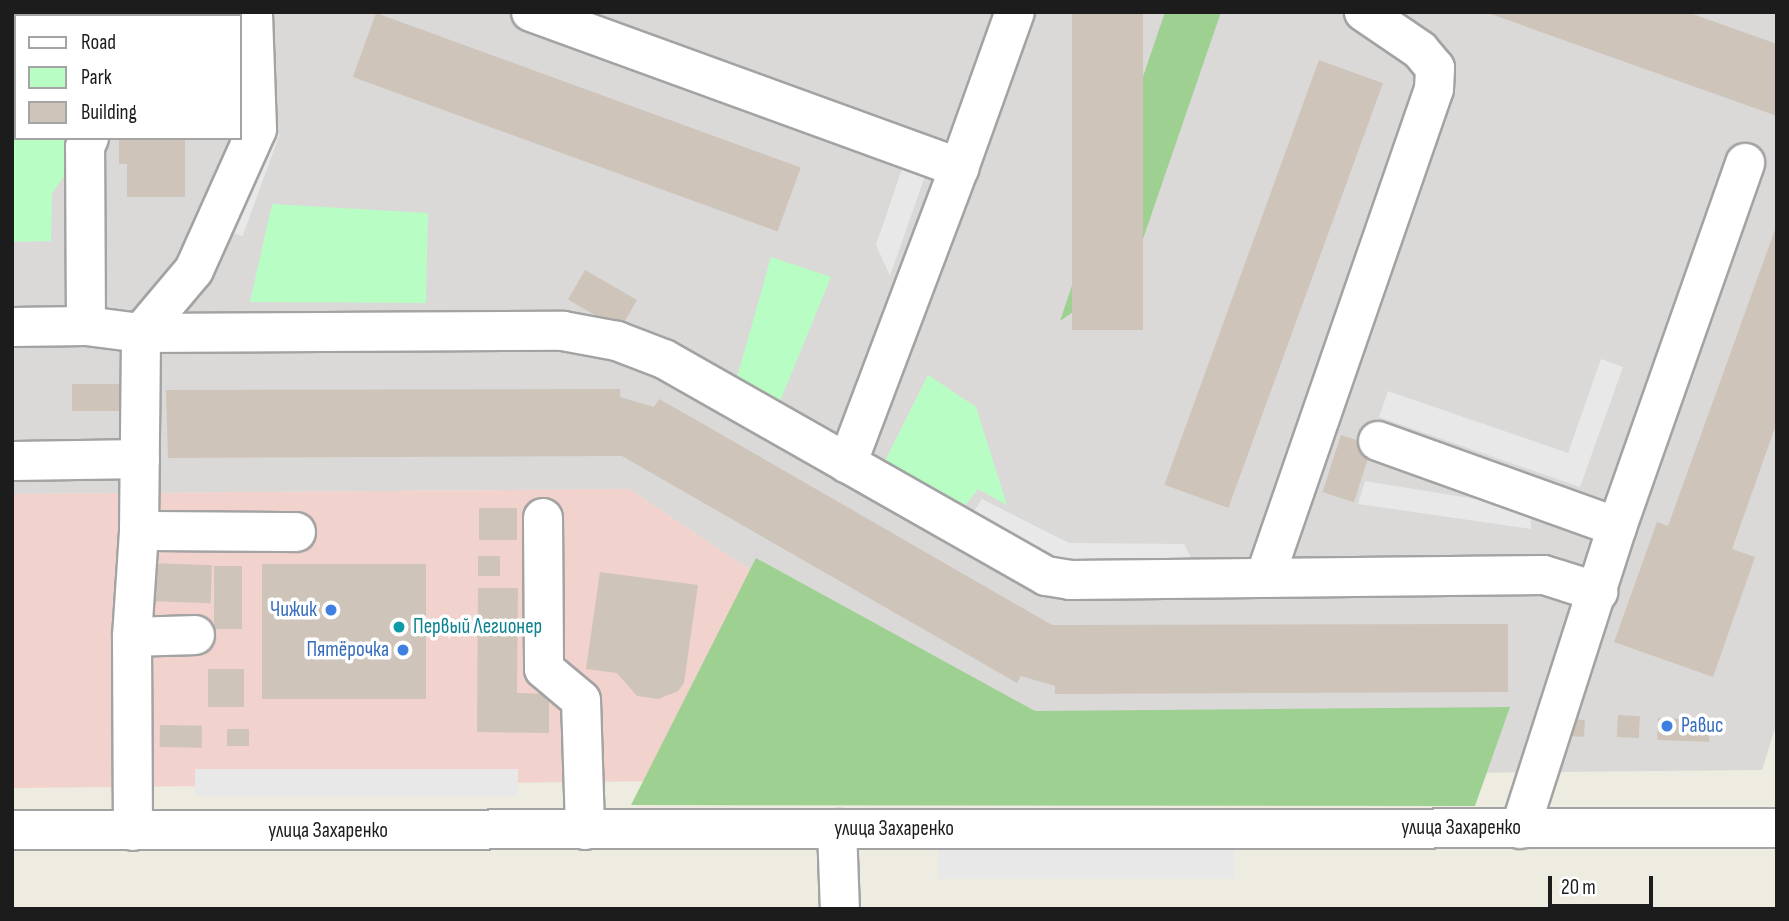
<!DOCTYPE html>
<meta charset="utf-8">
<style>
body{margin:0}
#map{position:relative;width:1789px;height:921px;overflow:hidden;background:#eeebe0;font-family:"Sofia Sans Condensed",sans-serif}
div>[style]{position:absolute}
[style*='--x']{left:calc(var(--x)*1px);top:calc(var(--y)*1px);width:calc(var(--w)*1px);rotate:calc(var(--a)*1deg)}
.residential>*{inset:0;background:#dad9d8}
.commercial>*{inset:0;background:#f1d2cd}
.forest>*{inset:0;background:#9ed092}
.park>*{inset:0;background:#b8fdc4}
.pitch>*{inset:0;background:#78e4c4}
.parking>*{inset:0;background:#e8e8e8;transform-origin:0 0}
.building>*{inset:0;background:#cec4b9;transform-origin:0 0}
.roads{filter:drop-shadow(2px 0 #a3a3a3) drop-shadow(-2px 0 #a3a3a3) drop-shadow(0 2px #a3a3a3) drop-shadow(0 -2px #a3a3a3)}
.minor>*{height:38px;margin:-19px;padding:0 19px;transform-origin:19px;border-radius:19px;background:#fff}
.dots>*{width:19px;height:19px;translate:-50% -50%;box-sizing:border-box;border:4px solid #fff;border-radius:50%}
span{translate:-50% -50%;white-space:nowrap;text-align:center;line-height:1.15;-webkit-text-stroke:7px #fff;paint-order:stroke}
.shop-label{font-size:21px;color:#366cbe}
.right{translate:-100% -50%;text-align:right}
.left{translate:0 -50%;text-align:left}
.culture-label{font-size:21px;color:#0d838f}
.street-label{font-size:21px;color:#1c1c1c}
.frame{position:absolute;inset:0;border:14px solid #1c1c1c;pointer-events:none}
.legend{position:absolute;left:14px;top:14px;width:228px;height:126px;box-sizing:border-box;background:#fff;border:2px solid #a4a4a4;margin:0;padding:9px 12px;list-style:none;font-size:21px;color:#1c1c1c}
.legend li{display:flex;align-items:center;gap:14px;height:35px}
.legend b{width:35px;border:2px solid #a4a4a4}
.scale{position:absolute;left:1548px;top:876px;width:105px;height:32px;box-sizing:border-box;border:4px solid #1c1c1c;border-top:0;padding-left:9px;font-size:21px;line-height:24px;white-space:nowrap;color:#1c1c1c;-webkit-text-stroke:5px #fff;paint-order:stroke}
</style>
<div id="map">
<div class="residential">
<div style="clip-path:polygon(evenodd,12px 12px,1777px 12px,1777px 722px,1762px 770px,1060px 777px,629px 489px,12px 494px,12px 12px,16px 16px,240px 16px,240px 138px,16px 138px,16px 16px)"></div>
</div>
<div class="commercial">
<div style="clip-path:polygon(629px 489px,1060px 777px,12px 788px,12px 494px)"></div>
</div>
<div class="forest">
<div style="clip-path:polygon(1165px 12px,1221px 12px,1132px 271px,1060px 321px)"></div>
<div style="clip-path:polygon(756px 558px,1035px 711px,1510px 707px,1475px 806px,631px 805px)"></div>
</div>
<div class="park">
<div style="clip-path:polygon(12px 127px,16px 127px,16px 138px,72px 138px,73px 164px,52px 193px,51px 241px,12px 242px)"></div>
<div style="clip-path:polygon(272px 204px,428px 213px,426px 303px,250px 302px)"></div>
<div style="clip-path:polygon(771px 257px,831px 277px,776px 411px,734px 388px)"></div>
<div style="clip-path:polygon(928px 375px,976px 407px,1007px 505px,978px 489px,960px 512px,883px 465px)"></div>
</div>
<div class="pitch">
<div style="clip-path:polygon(12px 12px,108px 12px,108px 16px,16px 16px,16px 51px,12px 51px)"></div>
</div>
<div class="parking">
<div style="left:261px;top:127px;width:20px;height:109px;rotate:20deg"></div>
<div style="clip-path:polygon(904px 163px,927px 170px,890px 276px,876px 245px)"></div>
<div style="clip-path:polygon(1601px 359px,1623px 367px,1580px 487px,1379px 417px,1388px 391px,1568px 453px)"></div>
<div style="clip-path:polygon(1365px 481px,1531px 508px,1531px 529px,1358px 504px)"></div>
<div style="clip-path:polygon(982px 499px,1069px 543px,1184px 544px,1196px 568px,1077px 569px,967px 521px)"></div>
<div style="left:195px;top:769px;width:323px;height:27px"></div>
<div style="left:939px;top:846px;width:295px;height:33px"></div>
</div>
<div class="building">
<div style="left:1072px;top:12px;width:71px;height:318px"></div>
<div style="clip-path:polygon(1485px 12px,1688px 12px,1701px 17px,1777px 44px,1777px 116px)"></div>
<div style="left:376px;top:13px;width:452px;height:68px;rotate:20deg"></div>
<div style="left:1319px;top:60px;width:68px;height:452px;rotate:20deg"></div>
<div style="clip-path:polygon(119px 138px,185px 138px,185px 197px,127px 197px,127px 164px,119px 164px)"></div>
<div style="clip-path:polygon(1777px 224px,1777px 422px,1732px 549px,1755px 557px,1713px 677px,1614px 642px,1657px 522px,1668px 526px)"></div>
<div style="left:585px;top:270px;width:60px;height:34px;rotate:30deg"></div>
<div style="left:72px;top:384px;width:48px;height:27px"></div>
<div style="clip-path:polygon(620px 389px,620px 397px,654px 407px,659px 399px,691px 417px,1052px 625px,1508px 624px,1508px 692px,1055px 694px,1055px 686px,1021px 676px,1017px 683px,622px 456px,168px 458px,166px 390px)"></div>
<div style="left:1341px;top:435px;width:33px;height:60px;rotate:18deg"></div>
<div style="left:479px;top:508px;width:38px;height:32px"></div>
<div style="left:478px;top:556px;width:22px;height:20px"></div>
<div style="left:149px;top:563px;width:63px;height:38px;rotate:2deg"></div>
<div style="left:262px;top:564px;width:164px;height:135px"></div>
<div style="left:214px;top:566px;width:28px;height:63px"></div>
<div style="clip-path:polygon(600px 572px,698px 585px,684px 683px,678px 691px,658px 699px,637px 696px,617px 673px,586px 669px)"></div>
<div style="clip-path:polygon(478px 588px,518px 588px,517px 693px,549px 694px,549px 733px,477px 732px)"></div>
<div style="left:208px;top:669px;width:36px;height:38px"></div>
<div style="left:1618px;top:715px;width:22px;height:22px;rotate:3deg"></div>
<div style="left:1658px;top:718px;width:52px;height:22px;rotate:2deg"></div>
<div style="left:1568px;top:719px;width:17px;height:17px;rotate:3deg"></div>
<div style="left:160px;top:725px;width:42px;height:22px;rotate:1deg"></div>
<div style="left:227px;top:729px;width:22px;height:17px"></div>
</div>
<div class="roads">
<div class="minor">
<div style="--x:531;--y:12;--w:456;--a:20"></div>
<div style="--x:959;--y:168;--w:316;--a:110.7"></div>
<div style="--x:147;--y:16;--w:4;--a:-76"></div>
<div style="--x:959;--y:168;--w:166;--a:-70.3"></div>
<div style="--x:86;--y:326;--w:179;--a:-90.3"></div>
<div style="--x:85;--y:147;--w:10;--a:-66"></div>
<div style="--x:12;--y:327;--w:74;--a:-0.8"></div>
<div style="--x:86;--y:326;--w:55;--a:7.3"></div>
<div style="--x:141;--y:333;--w:422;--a:-0.3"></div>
<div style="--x:563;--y:331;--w:55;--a:10.5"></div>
<div style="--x:617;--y:341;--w:50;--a:21"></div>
<div style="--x:664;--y:359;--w:439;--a:29.6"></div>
<div style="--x:1046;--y:576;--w:24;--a:9"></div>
<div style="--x:1070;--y:580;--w:474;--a:-0.6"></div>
<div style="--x:1544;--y:575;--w:57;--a:17.5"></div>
<div style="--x:1378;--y:441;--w:254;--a:19.8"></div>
<div style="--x:12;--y:461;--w:128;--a:-0.9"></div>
<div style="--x:543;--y:518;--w:151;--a:89.6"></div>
<div style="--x:544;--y:669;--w:48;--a:40"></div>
<div style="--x:581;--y:700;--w:130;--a:88.2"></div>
<div style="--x:139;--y:531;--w:157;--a:0.4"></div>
<div style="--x:1265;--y:577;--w:516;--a:-70.9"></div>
<div style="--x:1434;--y:89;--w:21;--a:-87"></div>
<div style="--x:1435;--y:68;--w:23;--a:-130"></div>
<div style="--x:1420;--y:50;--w:68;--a:-145.8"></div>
<div style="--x:132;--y:637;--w:63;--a:-1.8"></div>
<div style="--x:837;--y:829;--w:80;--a:87.9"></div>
<div style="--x:1520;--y:829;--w:317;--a:-72.2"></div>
<div style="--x:1617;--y:527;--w:386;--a:-70.6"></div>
<div style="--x:12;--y:830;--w:1765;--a:-0.06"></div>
<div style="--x:133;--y:831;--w:194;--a:-90.3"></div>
<div style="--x:132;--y:637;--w:106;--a:-86.2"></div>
<div style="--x:139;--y:531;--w:198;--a:-89.4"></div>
<div style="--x:141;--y:333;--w:82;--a:-49.9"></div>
<div style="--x:194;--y:270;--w:154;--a:-65.9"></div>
<div style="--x:257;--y:129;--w:117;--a:-92"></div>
</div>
</div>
<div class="dots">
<div style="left:331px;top:610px;background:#3f7fe0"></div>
<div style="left:399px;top:627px;background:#0f9aa8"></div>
<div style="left:403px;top:650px;background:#3f7fe0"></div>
<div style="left:1667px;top:726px;background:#3f7fe0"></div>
</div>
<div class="shop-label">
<span class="right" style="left:317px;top:610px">Чижик</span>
<span class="right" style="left:389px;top:650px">Пятёрочка</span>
<span class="left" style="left:1681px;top:726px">Равис</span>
</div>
<div class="culture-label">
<span class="left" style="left:413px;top:627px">Первый Легионер</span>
</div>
<div class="street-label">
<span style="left:1461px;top:828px">улица Захаренко</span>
<span style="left:894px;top:829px">улица Захаренко</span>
<span style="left:328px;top:831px">улица Захаренко</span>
</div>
<div class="frame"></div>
<ul class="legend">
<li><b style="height:9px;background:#fff"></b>Road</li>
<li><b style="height:19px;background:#b8fdc4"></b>Park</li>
<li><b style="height:19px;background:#cec4b9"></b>Building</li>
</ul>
<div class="scale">20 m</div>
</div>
